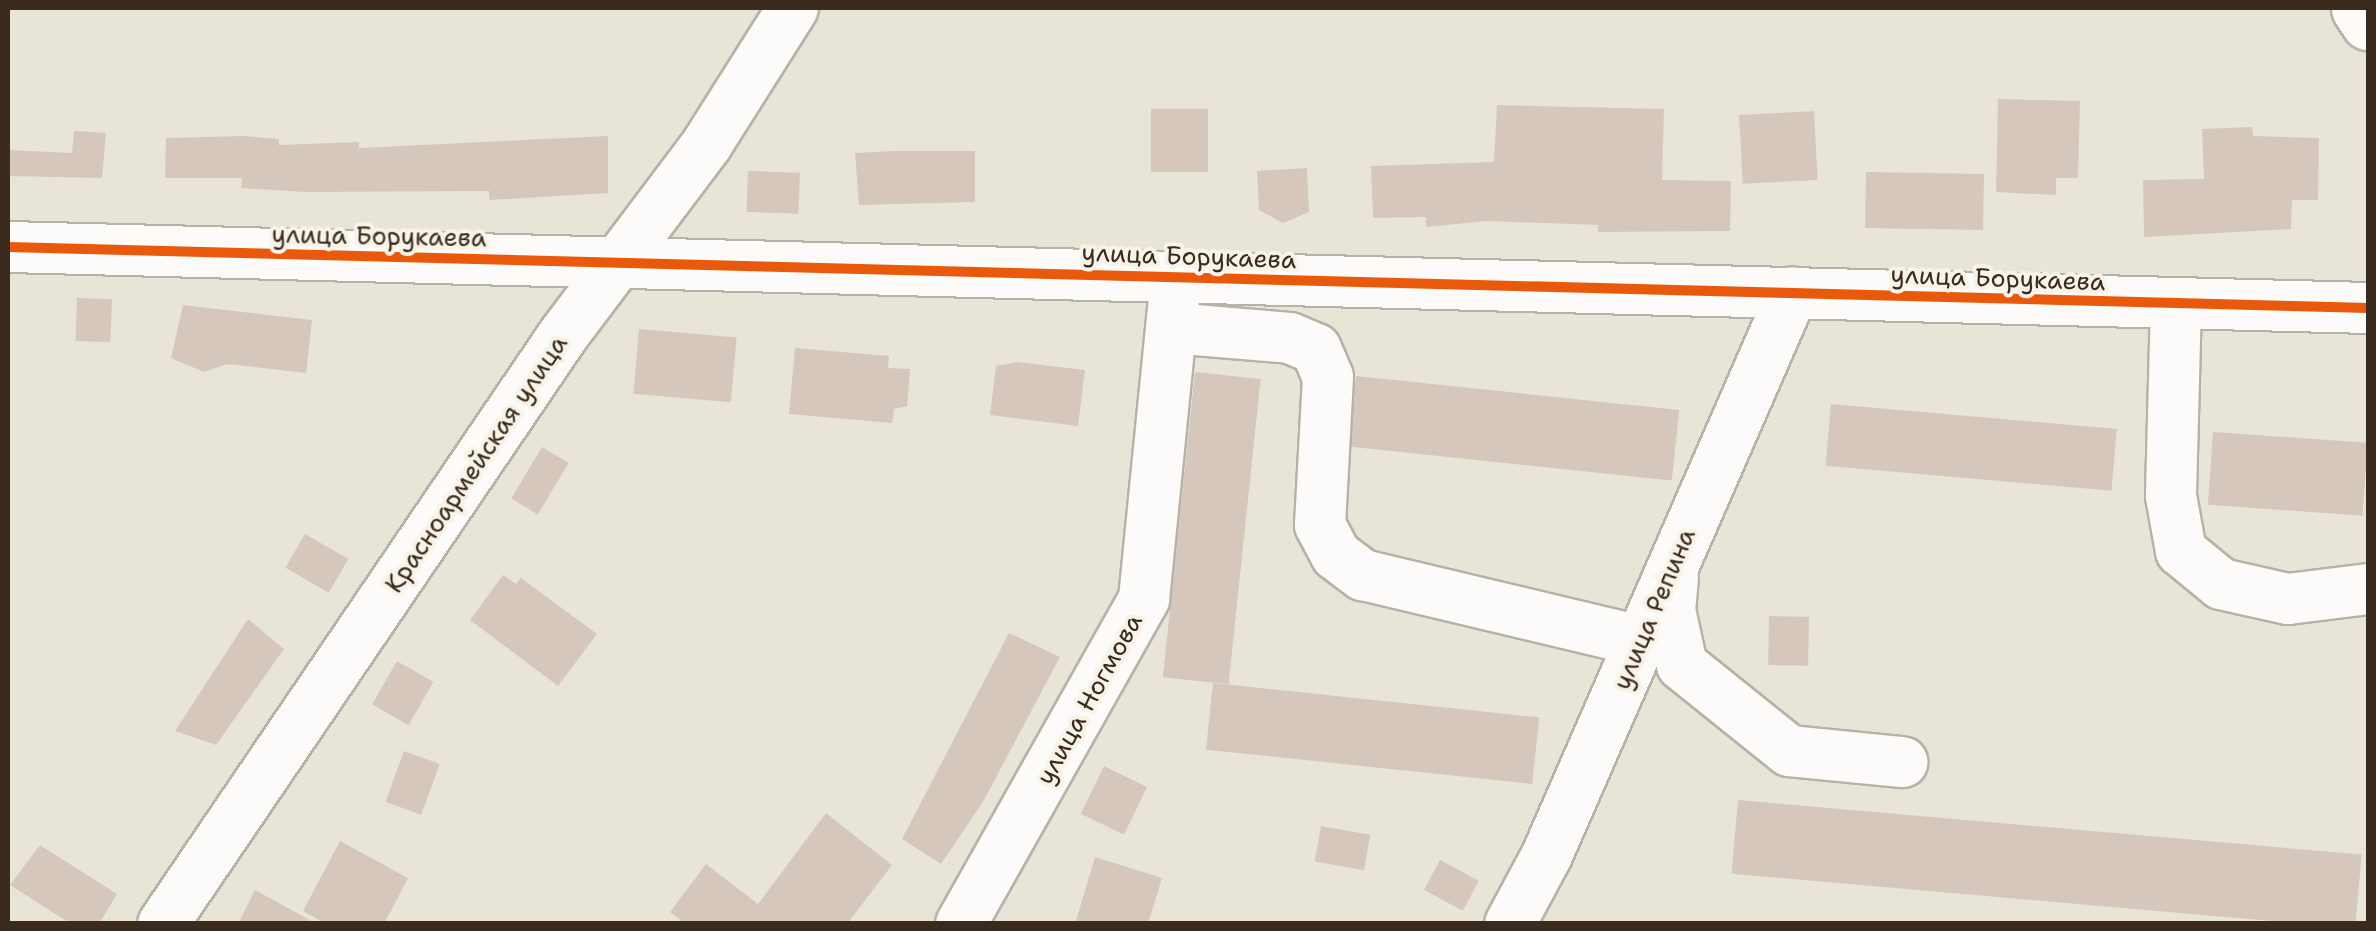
<!DOCTYPE html>
<meta charset="utf-8">
<style>
body{margin:0}
#map{position:relative;width:2376px;height:931px;overflow:hidden;background:#e8e5d8;font-family:"Shantell Sans",sans-serif}
div>[style]{position:absolute}
[style*='--x']{left:calc(var(--x)*1px);top:calc(var(--y)*1px);width:calc(var(--w)*1px);rotate:calc(var(--a)*1deg)}
.building>*{inset:0;background:#d6c7bc;transform-origin:0 0}
.roads{filter:drop-shadow(2px 0 #b5b2a8) drop-shadow(-2px 0 #b5b2a8) drop-shadow(0 2px #b5b2a8) drop-shadow(0 -2px #b5b2a8)}
.minor>*{height:50px;margin:-25px;padding:0 25px;transform-origin:25px;border-radius:25px;background:#fcfbf9}
.major>*{height:55px;margin:-27.5px;padding:0 27.5px;transform-origin:27.5px;border-radius:27.5px;background:#fcfbf9}
.cycleway>*{height:10px;margin:-5px;padding:0 5px;transform-origin:5px;border-radius:5px;background:#e8590c}
span{translate:-50% -50%;white-space:nowrap;text-align:center;line-height:1.15;-webkit-text-stroke:8px #f7f3e8;paint-order:stroke}
.street-label{font-size:25px;color:#3b2a1e}
.frame{position:absolute;inset:0;border:10px solid #3b2a1e;pointer-events:none}
</style>
<div id="map">
<div class="building">
<div style="clip-path:polygon(1998px 99px,2080px 101px,2078px 178px,2056px 178px,2056px 195px,1996px 192px)"></div>
<div style="clip-path:polygon(1497px 105px,1664px 109px,1662px 180px,1731px 181px,1730px 231px,1598px 232px,1598px 225px,1487px 221px,1426px 227px,1426px 217px,1373px 218px,1371px 166px,1494px 162px)"></div>
<div style="left:1151px;top:109px;width:57px;height:63px"></div>
<div style="left:1814px;top:111px;width:69px;height:75px;rotate:87deg"></div>
<div style="clip-path:polygon(2252px 127px,2253px 136px,2319px 138px,2318px 200px,2292px 200px,2291px 229px,2144px 237px,2143px 180px,2204px 179px,2202px 129px)"></div>
<div style="clip-path:polygon(74px 131px,106px 133px,102px 178px,8px 176px,8px 150px,72px 153px)"></div>
<div style="clip-path:polygon(244px 136px,279px 139px,279px 145px,359px 142px,359px 148px,608px 136px,608px 193px,489px 200px,489px 191px,304px 192px,241px 188px,242px 178px,165px 178px,166px 138px)"></div>
<div style="clip-path:polygon(893px 151px,975px 151px,975px 202px,859px 205px,855px 153px)"></div>
<div style="clip-path:polygon(1307px 168px,1309px 212px,1283px 223px,1259px 210px,1257px 171px)"></div>
<div style="left:748px;top:171px;width:52px;height:41px;rotate:2deg"></div>
<div style="left:1866px;top:172px;width:118px;height:56px;rotate:1deg"></div>
<div style="left:77px;top:298px;width:35px;height:43px;rotate:2deg"></div>
<div style="clip-path:polygon(183px 305px,312px 320px,306px 373px,227px 364px,204px 372px,171px 358px)"></div>
<div style="left:639px;top:329px;width:98px;height:65px;rotate:5deg"></div>
<div style="clip-path:polygon(795px 348px,889px 356px,888px 368px,910px 369px,907px 406px,894px 409px,892px 423px,789px 414px)"></div>
<div style="clip-path:polygon(1017px 362px,1085px 370px,1078px 426px,990px 415px,996px 366px)"></div>
<div style="left:1195px;top:372px;width:66px;height:307px;rotate:6deg"></div>
<div style="left:1356px;top:376px;width:325px;height:71px;rotate:6deg"></div>
<div style="left:1831px;top:404px;width:287px;height:62px;rotate:5deg"></div>
<div style="left:2213px;top:432px;width:155px;height:73px;rotate:4deg"></div>
<div style="left:542px;top:447px;width:31px;height:60px;rotate:31deg"></div>
<div style="left:305px;top:534px;width:50px;height:39px;rotate:30deg"></div>
<div style="clip-path:polygon(503px 575px,516px 584px,521px 578px,597px 634px,558px 686px,470px 620px)"></div>
<div style="left:1769px;top:616px;width:40px;height:49px;rotate:1deg"></div>
<div style="clip-path:polygon(248px 619px,284px 649px,216px 745px,175px 731px)"></div>
<div style="clip-path:polygon(1009px 633px,1060px 657px,984px 800px,941px 864px,902px 839px)"></div>
<div style="left:397px;top:661px;width:42px;height:50px;rotate:30deg"></div>
<div style="left:1213px;top:683px;width:328px;height:67px;rotate:6deg"></div>
<div style="left:404px;top:751px;width:38px;height:54px;rotate:20deg"></div>
<div style="left:1104px;top:766px;width:48px;height:53px;rotate:26deg"></div>
<div style="left:1738px;top:800px;width:626px;height:74px;rotate:5deg"></div>
<div style="clip-path:polygon(826px 813px,892px 865px,847px 924px,685px 924px,670px 912px,706px 864px,758px 904px)"></div>
<div style="left:1321px;top:826px;width:50px;height:36px;rotate:10deg"></div>
<div style="clip-path:polygon(340px 841px,408px 878px,384px 924px,326px 924px,303px 911px)"></div>
<div style="clip-path:polygon(40px 845px,117px 894px,99px 924px,71px 924px,10px 885px)"></div>
<div style="clip-path:polygon(1095px 857px,1162px 878px,1148px 924px,1075px 924px)"></div>
<div style="left:1440px;top:860px;width:44px;height:34px;rotate:28deg"></div>
<div style="clip-path:polygon(255px 890px,317px 924px,238px 924px)"></div>
</div>
<div class="roads">
<div class="minor">
<div style="--x:8;--y:247;--w:2361;--a:1.48"></div>
<div style="--x:2176;--y:303;--w:193;--a:91.5"></div>
<div style="--x:2171;--y:496;--w:56;--a:79.7"></div>
<div style="--x:2181;--y:551;--w:52;--a:39.5"></div>
<div style="--x:2221;--y:584;--w:69;--a:12.6"></div>
<div style="--x:2288;--y:599;--w:81;--a:-7.1"></div>
<div style="--x:1171;--y:328;--w:119;--a:4.8"></div>
<div style="--x:1290;--y:338;--w:28;--a:23"></div>
<div style="--x:1316;--y:349;--w:30;--a:67"></div>
<div style="--x:1328;--y:377;--w:148;--a:93.1"></div>
<div style="--x:1320;--y:525;--w:34;--a:62"></div>
<div style="--x:1336;--y:555;--w:34;--a:37"></div>
<div style="--x:1363;--y:575;--w:285;--a:13.4"></div>
<div style="--x:1673;--y:577;--w:33;--a:95"></div>
<div style="--x:1670;--y:610;--w:56;--a:77.7"></div>
<div style="--x:1682;--y:665;--w:137;--a:38.8"></div>
<div style="--x:1789;--y:751;--w:114;--a:5.6"></div>
<div style="--x:163;--y:924;--w:713;--a:-55.8"></div>
<div style="--x:564;--y:334;--w:238;--a:-53"></div>
<div style="--x:707;--y:144;--w:161;--a:-57.7"></div>
<div style="--x:961;--y:924;--w:373;--a:-60.6"></div>
<div style="--x:1144;--y:599;--w:325;--a:-84.3"></div>
<div style="--x:1510;--y:924;--w:78;--a:-61.8"></div>
<div style="--x:1547;--y:855;--w:614;--a:-66.4"></div>
</div>
<div class="major">
<div style="--x:2359;--y:8;--w:17;--a:57"></div>
</div>
</div>
<div class="cycleway">
<div style="--x:8;--y:247;--w:2361;--a:1.48"></div>
</div>
<div class="street-label">
<span style="left:379px;top:236px;rotate:1deg">улица Борукаева</span>
<span style="left:1189px;top:256px;rotate:2deg">улица Борукаева</span>
<span style="left:1998px;top:278px;rotate:2deg">улица Борукаева</span>
<span style="left:476px;top:464px;rotate:-56deg">Красноармейская улица</span>
<span style="left:1654px;top:609px;rotate:-67deg">улица Репина</span>
<span style="left:1089px;top:699px;rotate:-61deg">улица Ногмова</span>
</div>
<div class="frame"></div>
</div>
